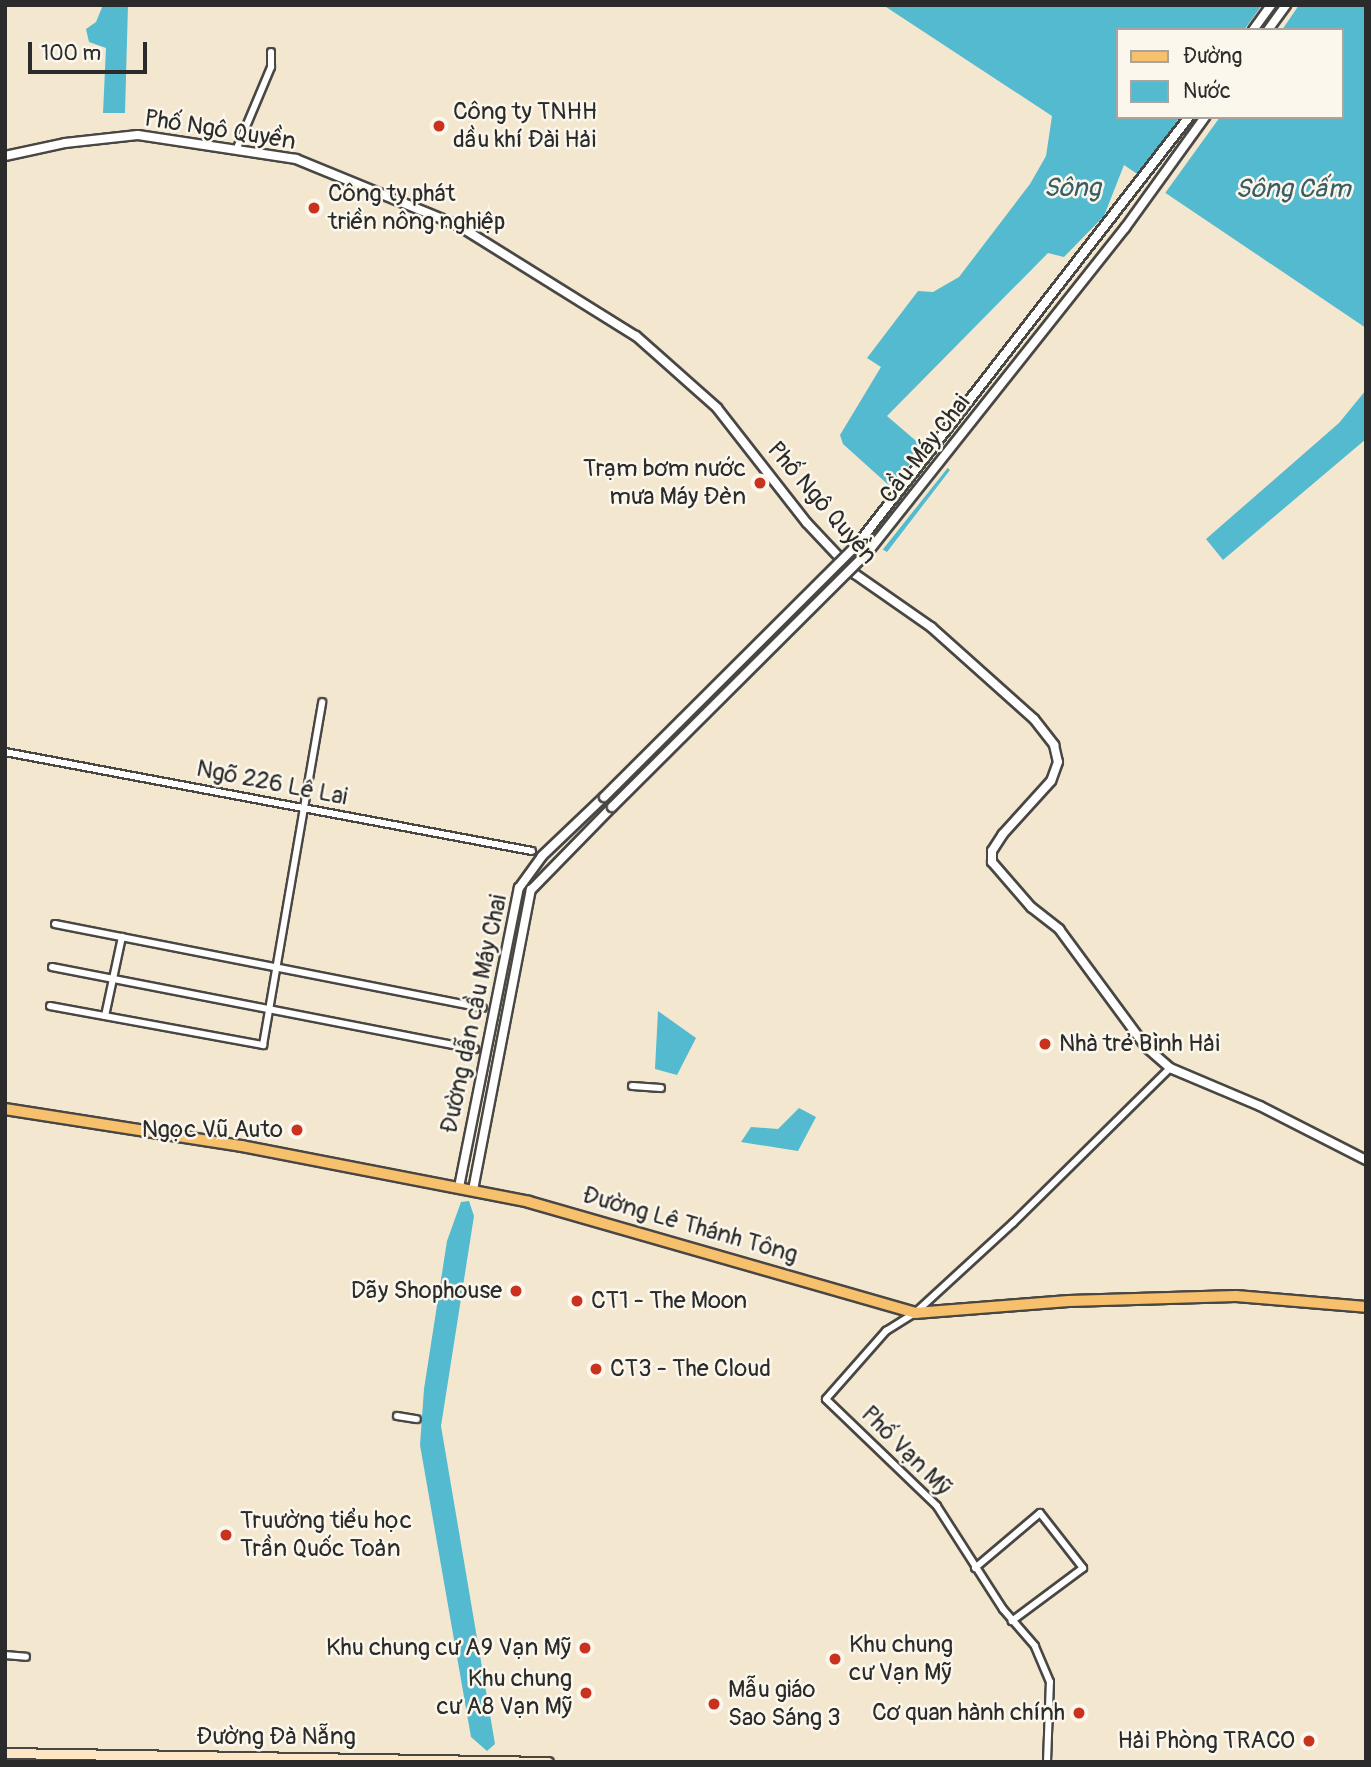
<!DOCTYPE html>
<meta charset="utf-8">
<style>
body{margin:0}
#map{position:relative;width:1371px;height:1767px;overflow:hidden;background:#f4e7cf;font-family:Pangolin,sans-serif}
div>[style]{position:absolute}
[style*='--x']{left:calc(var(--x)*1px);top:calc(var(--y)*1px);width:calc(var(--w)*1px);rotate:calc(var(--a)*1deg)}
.water>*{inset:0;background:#53bad0}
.pier>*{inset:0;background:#f4e7cf}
.roads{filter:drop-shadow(2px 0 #494744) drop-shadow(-2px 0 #494744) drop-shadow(0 2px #494744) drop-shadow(0 -2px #494744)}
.minor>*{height:6px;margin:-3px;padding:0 3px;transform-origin:3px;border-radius:3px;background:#fff}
.tertiary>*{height:8px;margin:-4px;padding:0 4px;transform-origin:4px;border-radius:4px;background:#fff}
.secondary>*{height:9px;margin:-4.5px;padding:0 4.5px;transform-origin:4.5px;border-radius:4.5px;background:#fce6c4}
.primary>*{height:10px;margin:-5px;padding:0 5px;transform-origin:5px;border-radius:5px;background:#f7c06c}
.bridges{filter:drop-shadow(2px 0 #494744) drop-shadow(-2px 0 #494744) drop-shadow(0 2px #494744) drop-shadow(0 -2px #494744)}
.tertiary-bridge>*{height:8px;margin:-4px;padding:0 4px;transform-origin:4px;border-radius:4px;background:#fff}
.dots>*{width:19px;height:19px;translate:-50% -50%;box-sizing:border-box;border:4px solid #fbf7ec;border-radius:50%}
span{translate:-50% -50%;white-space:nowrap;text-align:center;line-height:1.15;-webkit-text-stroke:5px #fbf7ec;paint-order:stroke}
.poi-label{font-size:24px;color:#2b2b2b}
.left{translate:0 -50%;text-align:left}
.right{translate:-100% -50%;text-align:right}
.street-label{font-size:24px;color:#2b2b2b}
.water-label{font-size:26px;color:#395d65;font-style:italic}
.frame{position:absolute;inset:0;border:7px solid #2b2b2b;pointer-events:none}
.legend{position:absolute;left:1116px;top:28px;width:228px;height:91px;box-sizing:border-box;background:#fbf7ec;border:2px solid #a8a59f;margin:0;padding:9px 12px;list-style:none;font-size:21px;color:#2b2b2b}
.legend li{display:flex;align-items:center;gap:14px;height:35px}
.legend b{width:35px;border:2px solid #a8a59f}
.scale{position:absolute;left:28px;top:42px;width:119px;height:32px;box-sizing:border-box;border:4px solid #2b2b2b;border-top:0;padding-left:9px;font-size:21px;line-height:24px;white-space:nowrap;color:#2b2b2b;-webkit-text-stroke:5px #fbf7ec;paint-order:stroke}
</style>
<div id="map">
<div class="water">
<div style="clip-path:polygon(103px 5px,128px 5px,125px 113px,103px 113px,106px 48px,89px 42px,86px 29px,96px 22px)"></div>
<div style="clip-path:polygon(evenodd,883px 5px,1366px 5px,1366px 328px,1124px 165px,1104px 216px,1064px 257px,1048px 253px,887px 416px,950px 470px,887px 552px,868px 541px,894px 503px,893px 489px,843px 444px,840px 435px,881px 367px,867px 358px,918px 291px,933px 292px,959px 277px,1030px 184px,1046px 156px,1052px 116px,883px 5px,1117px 30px,1341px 30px,1341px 117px,1117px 117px,1117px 30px)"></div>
<div style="clip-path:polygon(1366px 390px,1366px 439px,1223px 560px,1206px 539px,1339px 423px)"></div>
<div style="clip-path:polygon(658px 1011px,696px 1038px,677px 1075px,655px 1069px)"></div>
<div style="clip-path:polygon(799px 1108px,816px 1117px,798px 1151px,741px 1142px,751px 1127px,778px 1129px)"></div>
<div style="clip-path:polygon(469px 1201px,474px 1216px,441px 1426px,495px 1744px,487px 1751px,471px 1737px,420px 1445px,424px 1389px,447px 1241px,461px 1202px)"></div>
</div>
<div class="pier">
<div style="clip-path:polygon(1262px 5px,1299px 5px,1282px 30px,1244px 30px)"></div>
<div style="clip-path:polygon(1180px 117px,1220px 117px,1163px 196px,1136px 178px)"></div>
<div style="clip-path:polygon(925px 445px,950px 465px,880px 553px,864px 541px,891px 501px,889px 490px)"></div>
</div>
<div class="roads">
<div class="minor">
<div style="--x:237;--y:148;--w:88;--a:-67.2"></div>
<div style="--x:271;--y:67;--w:15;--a:-90"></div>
<div style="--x:5;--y:752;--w:536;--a:10.64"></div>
<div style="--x:55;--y:924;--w:436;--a:11.1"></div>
<div style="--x:52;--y:967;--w:431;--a:11"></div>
<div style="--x:50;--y:1006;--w:217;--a:10.4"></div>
<div style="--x:263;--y:1045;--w:348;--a:-80.2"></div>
<div style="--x:105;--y:1016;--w:81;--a:-77.9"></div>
<div style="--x:632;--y:1086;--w:29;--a:4"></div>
<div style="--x:397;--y:1416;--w:20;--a:9"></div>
<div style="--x:975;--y:1568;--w:85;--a:-40.2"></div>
<div style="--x:1040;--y:1513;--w:70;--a:52"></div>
<div style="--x:1083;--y:1568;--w:89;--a:143.3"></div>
<div style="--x:5;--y:1655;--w:21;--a:5"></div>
<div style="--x:1047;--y:1762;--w:80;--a:-87.9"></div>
<div style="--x:1050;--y:1682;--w:39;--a:-113"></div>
<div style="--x:1035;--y:1646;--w:49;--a:-130.9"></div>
<div style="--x:1003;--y:1609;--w:122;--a:-122.7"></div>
<div style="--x:937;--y:1506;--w:154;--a:-136.1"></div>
<div style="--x:826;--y:1399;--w:91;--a:-48.6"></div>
<div style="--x:886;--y:1331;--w:34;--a:-32"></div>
<div style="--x:915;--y:1313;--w:133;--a:-42.6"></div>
<div style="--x:1013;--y:1223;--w:221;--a:-44.6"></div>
</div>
<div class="tertiary">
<div style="--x:1253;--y:30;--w:31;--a:-54"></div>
<div style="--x:1268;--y:30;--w:31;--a:-54"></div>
<div style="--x:5;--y:156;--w:61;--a:-12.2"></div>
<div style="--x:65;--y:143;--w:73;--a:-6.3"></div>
<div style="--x:138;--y:135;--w:160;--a:8.6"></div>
<div style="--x:296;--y:159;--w:176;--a:22.3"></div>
<div style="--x:459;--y:226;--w:208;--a:31.9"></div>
<div style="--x:636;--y:336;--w:108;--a:41.6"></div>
<div style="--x:717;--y:408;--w:146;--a:52"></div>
<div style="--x:807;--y:523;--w:70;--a:46.7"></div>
<div style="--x:855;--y:574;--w:93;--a:34.9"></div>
<div style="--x:931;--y:627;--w:138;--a:41.8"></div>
<div style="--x:1034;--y:719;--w:33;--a:52"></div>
<div style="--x:1054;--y:745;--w:17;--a:77"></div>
<div style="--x:1058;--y:762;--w:20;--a:110"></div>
<div style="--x:1051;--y:781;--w:72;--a:132.2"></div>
<div style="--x:1003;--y:834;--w:20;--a:123"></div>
<div style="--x:992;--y:851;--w:11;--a:90"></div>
<div style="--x:992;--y:862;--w:60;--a:49.1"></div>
<div style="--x:1031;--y:907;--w:36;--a:38"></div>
<div style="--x:1059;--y:929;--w:147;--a:53.6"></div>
<div style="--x:1146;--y:1047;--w:32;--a:41"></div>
<div style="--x:1170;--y:1068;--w:98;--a:22.9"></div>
<div style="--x:1260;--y:1106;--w:119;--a:27"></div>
<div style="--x:459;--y:1187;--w:305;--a:-78.7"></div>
<div style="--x:519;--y:888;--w:39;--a:-54"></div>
<div style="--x:542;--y:856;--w:86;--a:-43.6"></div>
<div style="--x:473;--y:1190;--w:306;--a:-79.1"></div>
<div style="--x:531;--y:890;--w:116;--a:-45.7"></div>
</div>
<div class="secondary">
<div style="--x:5;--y:1753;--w:543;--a:0.95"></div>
</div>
<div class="primary">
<div style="--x:5;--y:1109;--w:240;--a:8.9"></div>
<div style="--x:242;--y:1146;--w:292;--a:11"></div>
<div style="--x:529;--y:1202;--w:402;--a:16"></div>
<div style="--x:915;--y:1313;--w:154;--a:-4.5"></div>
<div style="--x:1069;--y:1301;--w:167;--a:-1.7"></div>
<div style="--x:1236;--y:1296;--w:130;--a:4.8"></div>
</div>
</div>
<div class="bridges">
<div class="tertiary-bridge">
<div style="--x:604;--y:797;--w:357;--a:-44.9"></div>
<div style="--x:857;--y:545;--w:542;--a:-52.2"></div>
<div style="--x:612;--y:807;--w:361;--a:-44.9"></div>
<div style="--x:868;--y:552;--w:414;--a:-51.6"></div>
<div style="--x:1125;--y:228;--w:137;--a:-54.2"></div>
</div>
</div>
<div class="dots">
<div style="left:439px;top:126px;background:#c8321e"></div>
<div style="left:314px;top:208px;background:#c8321e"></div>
<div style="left:760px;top:483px;background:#c8321e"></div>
<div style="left:1045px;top:1044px;background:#c8321e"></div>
<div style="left:297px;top:1130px;background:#c8321e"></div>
<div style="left:516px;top:1291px;background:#c8321e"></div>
<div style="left:577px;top:1301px;background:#c8321e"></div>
<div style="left:596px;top:1369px;background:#c8321e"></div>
<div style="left:226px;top:1535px;background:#c8321e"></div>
<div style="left:585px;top:1648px;background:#c8321e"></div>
<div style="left:835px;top:1659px;background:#c8321e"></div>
<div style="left:586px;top:1693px;background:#c8321e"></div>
<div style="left:714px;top:1704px;background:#c8321e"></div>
<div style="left:1079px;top:1713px;background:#c8321e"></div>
<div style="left:1309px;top:1741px;background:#c8321e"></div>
</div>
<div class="poi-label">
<span class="left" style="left:453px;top:126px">Công ty TNHH<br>dầu khí Đài Hải</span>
<span class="left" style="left:328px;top:208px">Công ty phát<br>triền nông nghiệp</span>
<span class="right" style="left:746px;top:483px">Trạm bơm nước<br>mưa Máy Đèn</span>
<span class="left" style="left:1059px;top:1044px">Nhà trẻ Bình Hải</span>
<span class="right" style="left:283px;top:1130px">Ngọc Vũ Auto</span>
<span class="right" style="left:502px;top:1291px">Dãy Shophouse</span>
<span class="left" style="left:591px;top:1301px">CT1 - The Moon</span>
<span class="left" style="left:610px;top:1369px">CT3 - The Cloud</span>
<span class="left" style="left:240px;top:1535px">Truường tiểu học<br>Trần Quốc Toản</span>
<span class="left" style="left:849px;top:1659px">Khu chung<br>cư Vạn Mỹ</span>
<span class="right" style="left:571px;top:1648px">Khu chung cư A9 Vạn Mỹ</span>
<span class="right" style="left:572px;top:1693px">Khu chung<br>cư A8 Vạn Mỹ</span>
<span class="left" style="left:728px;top:1704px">Mẫu giáo<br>Sao Sáng 3</span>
<span class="right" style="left:1065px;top:1713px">Cơ quan hành chính</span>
<span class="right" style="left:1295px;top:1741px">Hải Phòng TRACO</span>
</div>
<div class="street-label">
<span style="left:220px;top:130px;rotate:9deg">Phố Ngô Quyền</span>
<span style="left:925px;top:449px;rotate:-52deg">Cầu Máy Chai</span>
<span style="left:822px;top:503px;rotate:49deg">Phố Ngô Quyền</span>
<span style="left:272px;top:783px;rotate:11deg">Ngõ 226 Lê Lai</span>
<span style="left:474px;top:1014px;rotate:-78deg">Đường dẫn cầu Máy Chai</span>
<span style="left:690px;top:1225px;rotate:16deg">Đường Lê Thánh Tông</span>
<span style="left:906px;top:1451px;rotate:45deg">Phố Vạn Mỹ</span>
<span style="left:276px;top:1737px">Đường Đà Nẵng</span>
</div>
<div class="water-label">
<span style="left:1072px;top:189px">Sông</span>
<span style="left:1293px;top:190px">Sông Cấm</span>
</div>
<div class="frame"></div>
<ul class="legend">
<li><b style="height:9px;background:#f7c06c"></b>Đường</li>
<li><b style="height:19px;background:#53bad0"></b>Nước</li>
</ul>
<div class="scale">100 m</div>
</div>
